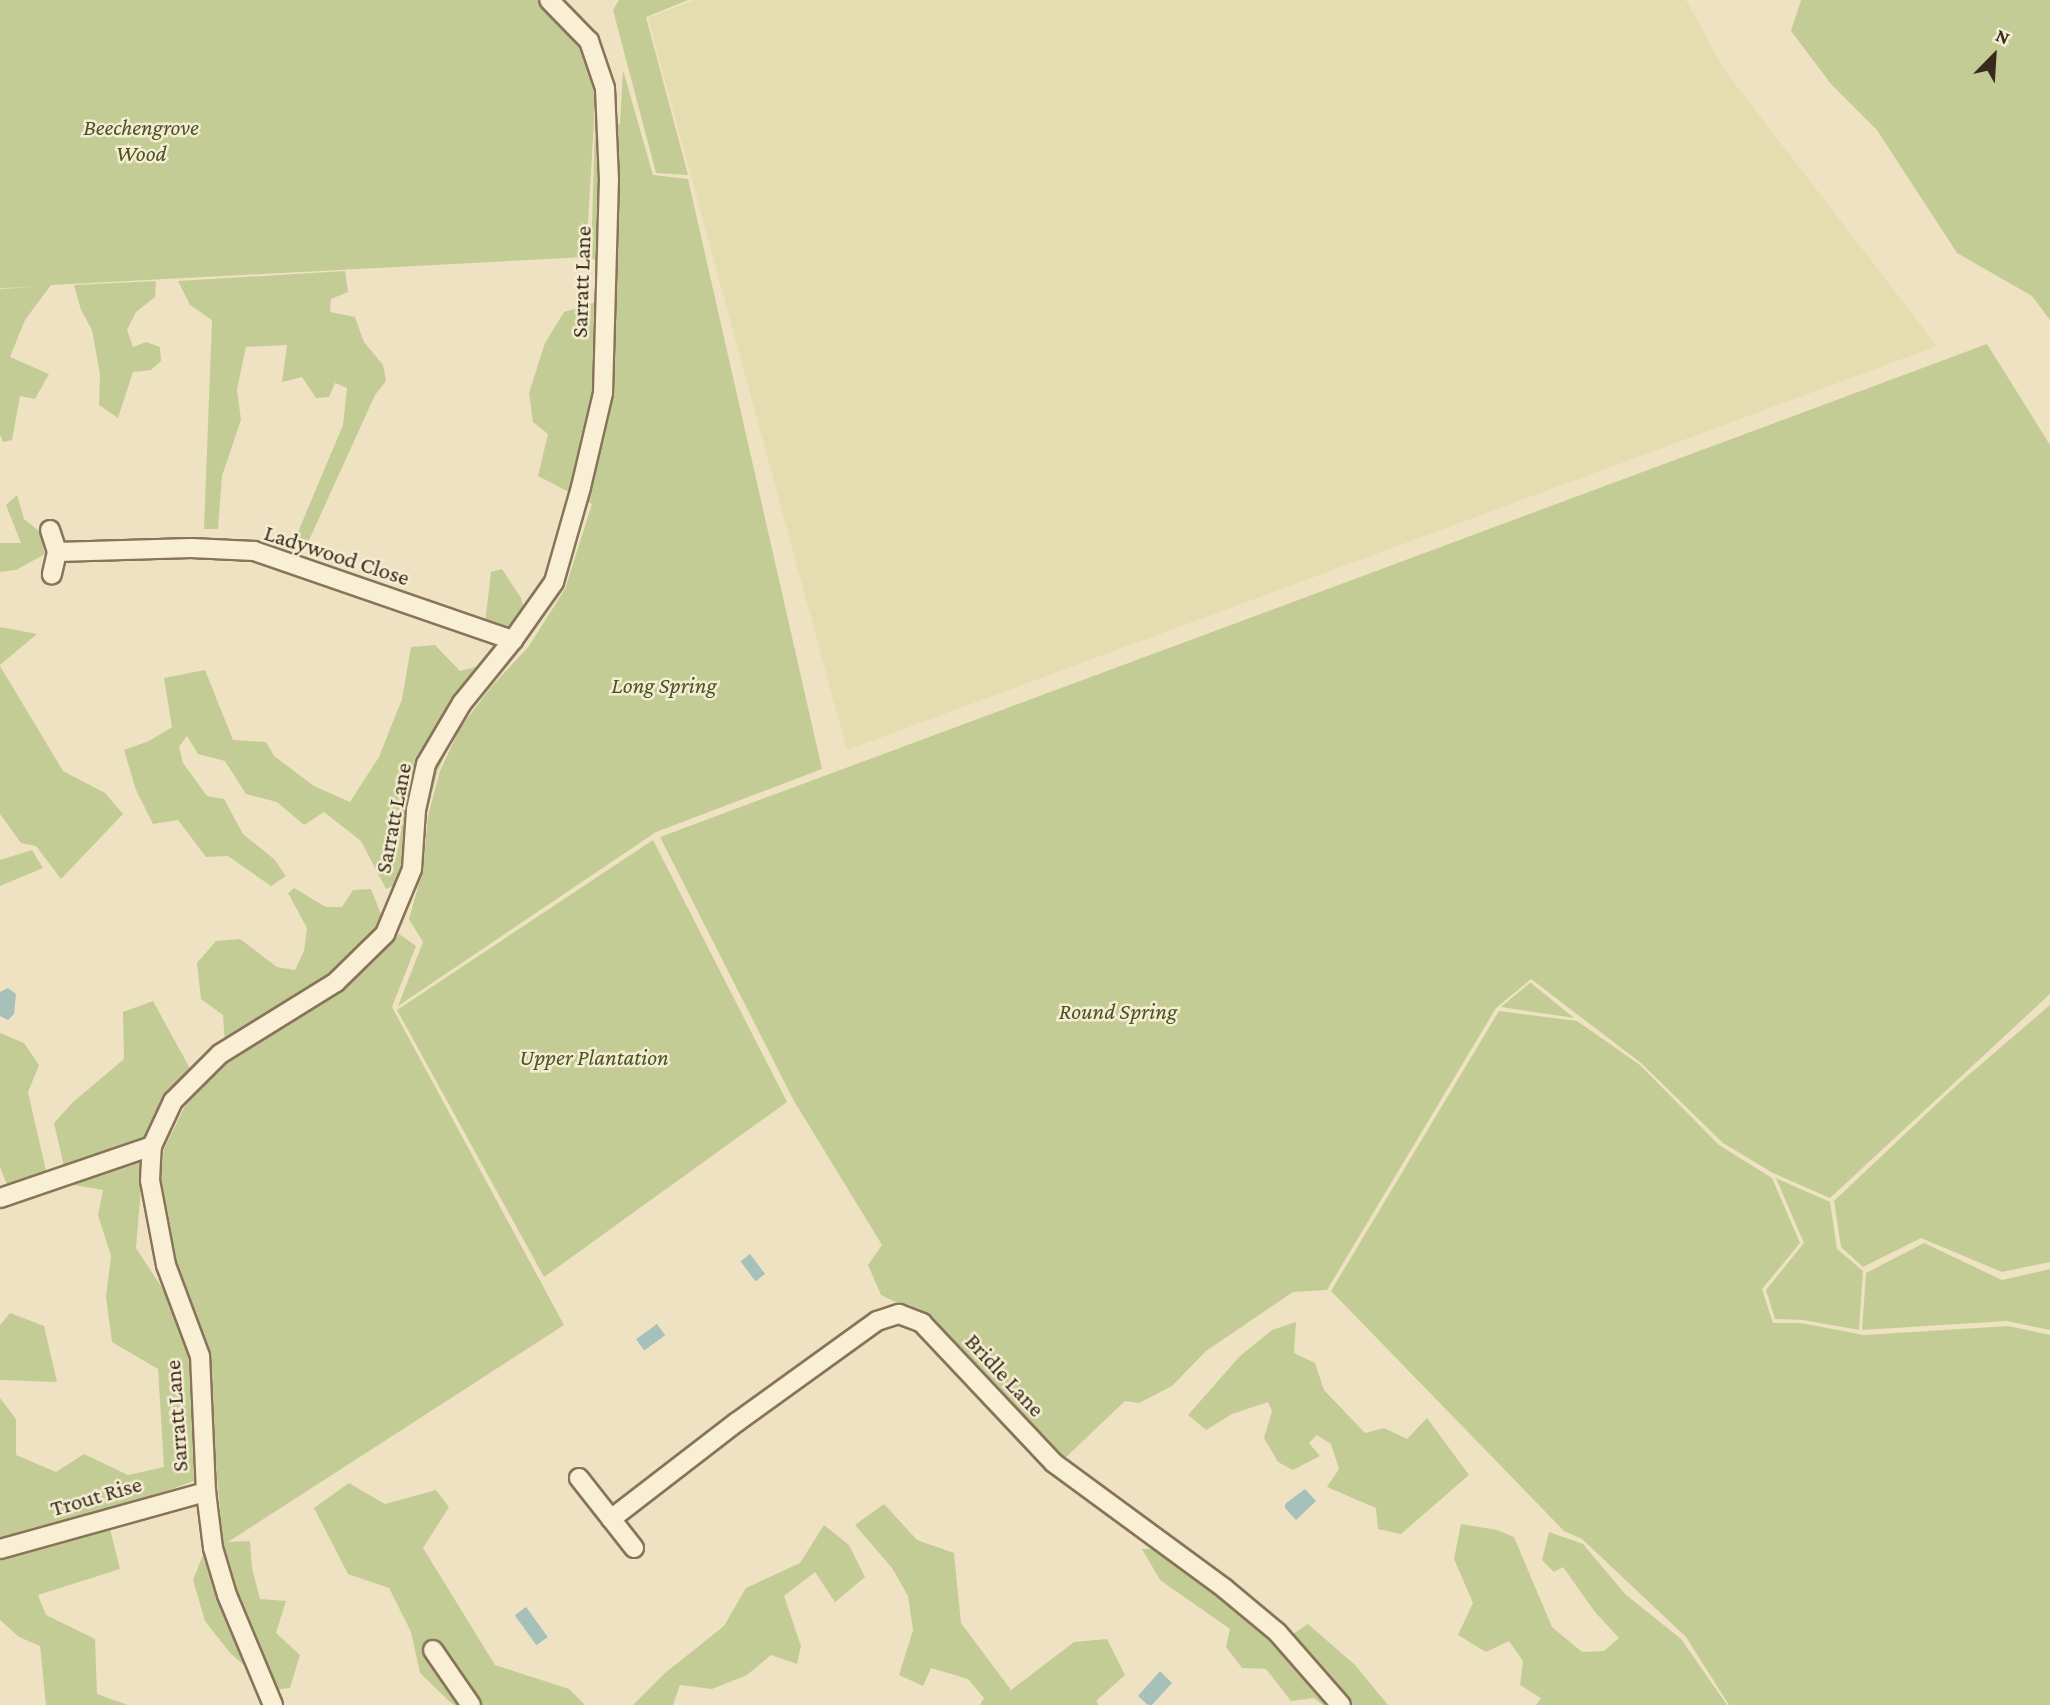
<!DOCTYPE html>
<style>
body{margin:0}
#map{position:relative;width:2050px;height:1705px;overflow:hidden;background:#eee2c2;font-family:"Crimson Pro",serif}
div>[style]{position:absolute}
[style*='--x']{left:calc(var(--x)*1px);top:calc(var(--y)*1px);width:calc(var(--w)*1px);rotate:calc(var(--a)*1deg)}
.farmland>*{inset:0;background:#e4ddaf}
.green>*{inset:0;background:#c4cc96}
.water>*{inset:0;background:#a5c1b9;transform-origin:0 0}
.roads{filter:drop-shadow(2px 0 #887459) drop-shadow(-2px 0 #887459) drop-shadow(0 2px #887459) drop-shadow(0 -2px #887459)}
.street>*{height:18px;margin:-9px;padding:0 9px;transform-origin:9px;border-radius:9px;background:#f9efd5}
span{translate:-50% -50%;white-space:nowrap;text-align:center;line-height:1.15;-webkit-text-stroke:5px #f5ecd2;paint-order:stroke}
.park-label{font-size:23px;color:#475424;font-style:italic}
.street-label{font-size:23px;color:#382b1d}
.north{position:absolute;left:1959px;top:21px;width:70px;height:70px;-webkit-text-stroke:5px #f5ecd2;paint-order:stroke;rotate:24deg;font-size:19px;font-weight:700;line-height:28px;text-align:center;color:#382b1d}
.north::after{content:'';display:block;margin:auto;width:24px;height:32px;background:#382b1d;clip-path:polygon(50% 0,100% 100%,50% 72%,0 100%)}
</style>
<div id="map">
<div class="farmland">
<div style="clip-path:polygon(695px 0,1686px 0,1725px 71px,1937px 346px,847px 750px,648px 18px)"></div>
</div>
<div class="green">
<div style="clip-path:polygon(0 0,543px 0,581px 45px,596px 87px,586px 257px,51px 285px,25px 320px,10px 357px,49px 374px,35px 399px,20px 396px,12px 440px,3px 442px,0 435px,0 289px,33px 287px,0 288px)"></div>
<div style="clip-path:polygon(619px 0,688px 0,646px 17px,688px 175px,656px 173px,613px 10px)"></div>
<div style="clip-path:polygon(1801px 0,2050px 0,2050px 320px,2032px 296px,1957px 253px,1877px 130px,1831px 84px,1791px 31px)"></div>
<div style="clip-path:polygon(623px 70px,653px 175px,688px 179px,822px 769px,656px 832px,398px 1006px,423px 942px,409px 919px,423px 869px,428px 816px,440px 771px,460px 728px,491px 687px,529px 646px,565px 589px,592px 504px,538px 476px,548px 434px,533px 422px,529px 393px,545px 343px,564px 312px,616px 296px,617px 270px,591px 258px,595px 124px,620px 124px)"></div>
<div style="clip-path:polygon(345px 271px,348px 292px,331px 299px,330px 312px,355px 317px,364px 342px,383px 365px,386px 381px,375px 395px,305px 549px,293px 544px,343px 425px,347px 388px,335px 383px,329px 397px,316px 398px,302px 377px,282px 382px,287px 345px,246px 347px,237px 389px,241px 420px,222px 476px,218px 529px,204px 529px,212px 320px,190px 305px,178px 281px)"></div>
<div style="clip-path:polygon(156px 281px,155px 297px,136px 312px,127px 330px,133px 347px,146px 342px,160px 347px,161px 361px,151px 370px,133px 372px,118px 418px,99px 405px,100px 374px,92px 330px,81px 310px,74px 285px)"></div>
<div style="clip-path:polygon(1987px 344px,2050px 445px,2050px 994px,1830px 1198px,1773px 1173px,1723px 1143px,1641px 1063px,1531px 979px,1496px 1008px,1327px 1290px,1293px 1292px,1206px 1351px,1172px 1386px,1139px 1403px,1125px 1401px,1065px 1458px,1054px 1458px,1025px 1427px,1021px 1413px,977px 1392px,969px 1357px,948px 1334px,930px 1339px,904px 1323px,900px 1304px,881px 1295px,868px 1265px,882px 1245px,794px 1101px,660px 837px)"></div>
<div style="clip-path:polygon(17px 495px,24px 519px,39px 531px,45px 554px,16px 570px,0 572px,0 543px,21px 543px,6px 505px)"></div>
<div style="clip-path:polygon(502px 569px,521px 598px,531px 633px,487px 680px,458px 727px,438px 770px,426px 817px,420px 873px,386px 889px,361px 841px,324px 812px,304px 825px,277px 802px,246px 794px,225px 761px,198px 754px,187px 736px,179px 747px,183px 763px,207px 796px,224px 799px,243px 834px,274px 859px,286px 876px,271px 886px,228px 856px,206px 857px,178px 820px,153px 824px,136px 790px,124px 750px,149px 741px,172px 727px,164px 678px,205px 670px,233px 740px,266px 742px,274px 756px,314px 786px,350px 802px,379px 757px,402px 699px,411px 647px,435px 645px,460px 671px,488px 664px,501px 644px,485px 623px,491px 572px)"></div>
<div style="clip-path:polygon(0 627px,37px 634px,0 665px)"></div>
<div style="clip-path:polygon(0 666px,63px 771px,105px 793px,123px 814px,61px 879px,36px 846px,21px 843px,0 814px)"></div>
<div style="clip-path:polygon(653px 840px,787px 1102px,544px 1277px,397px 1010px)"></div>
<div style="clip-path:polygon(32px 850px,43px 868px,0 886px,0 860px)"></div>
<div style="clip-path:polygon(294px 888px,326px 907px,342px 907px,353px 890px,371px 889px,381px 914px,382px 942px,235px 1054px,342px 989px,399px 934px,416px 946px,392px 1007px,564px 1325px,228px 1542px,250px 1541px,252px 1568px,260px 1599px,286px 1601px,276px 1633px,300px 1655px,290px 1688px,273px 1690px,231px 1654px,205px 1621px,193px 1580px,207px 1545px,223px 1543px,206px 1353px,175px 1263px,159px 1182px,164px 1149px,185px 1106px,226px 1059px,223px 1015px,201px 999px,197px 963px,216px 941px,240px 939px,277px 967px,295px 970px,304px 951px,307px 928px,288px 893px)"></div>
<div style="clip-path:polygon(1531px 982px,1531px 983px,1574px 1018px,1501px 1007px)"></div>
<div style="clip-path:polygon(153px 1001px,193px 1074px,143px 1163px,136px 1248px,172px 1303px,190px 1358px,199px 1479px,106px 1513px,120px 1569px,38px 1595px,46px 1615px,95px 1639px,97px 1694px,128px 1705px,46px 1705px,40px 1646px,19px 1637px,0 1620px,0 1398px,16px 1419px,16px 1455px,56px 1472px,84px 1454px,128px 1475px,164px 1467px,158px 1369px,112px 1342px,106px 1297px,111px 1256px,98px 1215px,103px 1190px,68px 1184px,54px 1123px,72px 1103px,124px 1059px,123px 1012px)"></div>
<div style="clip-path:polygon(2050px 1005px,2050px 1262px,2002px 1272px,1921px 1238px,1863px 1267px,1841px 1247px,1834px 1201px,1958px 1084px)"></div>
<div style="clip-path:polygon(1499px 1011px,1577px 1021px,1640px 1065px,1719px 1145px,1772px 1178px,1800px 1243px,1762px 1289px,1773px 1323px,1801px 1323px,1864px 1335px,2008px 1326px,2050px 1335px,2050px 1705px,1729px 1705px,1686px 1637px,1582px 1539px,1564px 1531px,1331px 1291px)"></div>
<div style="clip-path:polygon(0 1033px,24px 1043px,39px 1065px,28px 1092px,50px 1188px,13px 1200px,0 1167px)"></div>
<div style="clip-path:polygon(1776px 1178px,1830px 1202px,1837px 1249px,1863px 1271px,1859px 1330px,1803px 1320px,1775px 1319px,1766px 1290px,1804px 1243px)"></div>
<div style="clip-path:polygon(1924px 1243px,2002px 1280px,2050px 1269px,2050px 1330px,2007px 1321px,1862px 1330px,1866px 1273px)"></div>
<div style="clip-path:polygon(10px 1313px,44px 1326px,57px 1382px,0 1380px,0 1325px)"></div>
<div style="clip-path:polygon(1296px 1322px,1294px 1353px,1315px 1363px,1324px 1390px,1365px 1433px,1384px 1428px,1407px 1439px,1427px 1418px,1469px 1475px,1401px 1534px,1378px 1529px,1376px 1508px,1327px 1487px,1339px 1469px,1331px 1444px,1317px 1435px,1309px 1443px,1320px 1456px,1293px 1470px,1278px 1462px,1264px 1438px,1272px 1411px,1268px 1402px,1232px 1414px,1206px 1430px,1188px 1415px,1240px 1356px,1272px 1330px)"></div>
<div style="clip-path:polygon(349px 1483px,385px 1504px,436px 1490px,449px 1507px,423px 1548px,495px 1665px,569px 1689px,585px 1705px,454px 1705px,449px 1701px,420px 1673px,411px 1632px,389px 1588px,348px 1574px,314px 1508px)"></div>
<div style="clip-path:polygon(884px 1504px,917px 1540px,954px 1553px,961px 1623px,1011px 1690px,1074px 1642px,1107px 1639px,1125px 1675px,1096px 1701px,1099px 1705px,980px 1705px,984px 1698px,968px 1679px,931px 1668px,923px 1686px,899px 1675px,913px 1630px,908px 1596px,892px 1568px,855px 1525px)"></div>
<div style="clip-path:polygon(1461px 1524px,1497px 1530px,1514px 1537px,1552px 1627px,1582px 1652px,1604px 1651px,1619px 1638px,1595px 1612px,1563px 1567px,1554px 1572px,1542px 1560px,1549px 1532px,1583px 1544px,1625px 1594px,1681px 1639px,1727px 1705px,1536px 1705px,1541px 1698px,1520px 1685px,1523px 1661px,1509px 1641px,1486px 1652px,1458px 1635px,1473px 1603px,1454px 1559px)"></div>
<div style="clip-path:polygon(824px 1525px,849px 1545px,865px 1577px,835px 1602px,815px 1572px,784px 1596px,801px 1646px,797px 1664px,771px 1655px,747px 1675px,712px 1689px,680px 1685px,673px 1705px,633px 1705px,665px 1673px,724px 1626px,746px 1588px,800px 1563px)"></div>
<div style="clip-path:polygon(1177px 1548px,1219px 1581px,1253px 1624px,1277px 1645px,1308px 1624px,1355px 1665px,1388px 1705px,1323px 1705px,1314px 1698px,1291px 1701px,1266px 1669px,1242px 1668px,1226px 1647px,1230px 1629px,1160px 1580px,1142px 1549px)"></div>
</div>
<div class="water">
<div style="clip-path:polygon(8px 988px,16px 994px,14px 1014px,8px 1020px,0 1016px,0 992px)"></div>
<div style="left:750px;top:1254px;width:25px;height:12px;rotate:53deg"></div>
<div style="left:657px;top:1324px;width:14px;height:26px;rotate:54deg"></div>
<div style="clip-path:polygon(1305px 1489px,1316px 1501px,1296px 1520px,1285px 1508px,1285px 1504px)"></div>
<div style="left:526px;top:1607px;width:37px;height:14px;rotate:54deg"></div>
<div style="clip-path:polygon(1160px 1671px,1172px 1683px,1152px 1705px,1148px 1705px,1138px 1696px)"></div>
</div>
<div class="roads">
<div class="street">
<div style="--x:50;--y:530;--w:23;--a:72"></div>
<div style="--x:57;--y:552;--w:23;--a:103"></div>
<div style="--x:57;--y:552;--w:134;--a:-1.7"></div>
<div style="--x:191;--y:548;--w:63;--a:2.7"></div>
<div style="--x:254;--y:551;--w:274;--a:19"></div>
<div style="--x:0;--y:1198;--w:161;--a:-18.9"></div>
<div style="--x:579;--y:1478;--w:89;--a:51.8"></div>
<div style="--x:611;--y:1519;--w:159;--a:-37.6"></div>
<div style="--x:737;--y:1422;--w:173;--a:-35.8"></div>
<div style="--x:877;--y:1321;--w:23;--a:-18"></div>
<div style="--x:899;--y:1314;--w:25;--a:21"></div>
<div style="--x:922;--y:1323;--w:192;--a:46.7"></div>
<div style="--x:1054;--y:1463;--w:211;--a:36.3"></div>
<div style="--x:1224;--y:1588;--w:69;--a:39.7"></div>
<div style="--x:1277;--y:1632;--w:97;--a:48.8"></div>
<div style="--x:0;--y:1549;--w:214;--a:-15.5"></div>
<div style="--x:433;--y:1650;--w:67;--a:55.4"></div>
<div style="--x:273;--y:1705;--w:119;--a:-112.7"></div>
<div style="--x:227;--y:1595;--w:49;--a:-106.6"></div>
<div style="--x:213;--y:1548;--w:56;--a:-97.1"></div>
<div style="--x:206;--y:1492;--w:136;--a:-92.5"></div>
<div style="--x:200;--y:1356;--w:97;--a:-110.5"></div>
<div style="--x:166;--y:1265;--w:86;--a:-100.7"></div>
<div style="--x:150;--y:1180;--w:34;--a:-87"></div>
<div style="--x:152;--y:1146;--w:50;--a:-65"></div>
<div style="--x:173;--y:1101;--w:66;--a:-45"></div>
<div style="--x:220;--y:1054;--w:137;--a:-31.8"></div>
<div style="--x:336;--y:982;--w:69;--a:-44.4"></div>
<div style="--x:385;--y:934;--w:70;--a:-67.4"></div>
<div style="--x:412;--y:869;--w:59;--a:-86.1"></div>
<div style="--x:416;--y:810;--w:47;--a:-77.7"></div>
<div style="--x:426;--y:764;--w:71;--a:-59.5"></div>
<div style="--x:462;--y:703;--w:81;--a:-51"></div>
<div style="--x:513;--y:640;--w:71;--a:-54.7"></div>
<div style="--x:554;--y:582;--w:99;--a:-74.1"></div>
<div style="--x:581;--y:487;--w:97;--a:-76.8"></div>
<div style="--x:603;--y:393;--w:213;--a:-88.4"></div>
<div style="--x:609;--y:180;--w:92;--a:-92.5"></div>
<div style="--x:605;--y:88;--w:50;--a:-108.8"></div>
<div style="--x:589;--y:41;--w:57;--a:-134.3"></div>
</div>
</div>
<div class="park-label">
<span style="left:141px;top:140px">Beechengrove<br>Wood</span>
<span style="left:664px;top:685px">Long Spring</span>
<span style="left:1118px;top:1011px">Round Spring</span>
<span style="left:594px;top:1057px">Upper Plantation</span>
</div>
<div class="street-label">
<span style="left:581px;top:282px;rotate:-88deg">Sarratt Lane</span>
<span style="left:337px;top:555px;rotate:18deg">Ladywood Close</span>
<span style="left:393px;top:818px;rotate:-79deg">Sarratt Lane</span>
<span style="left:1005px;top:1375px;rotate:47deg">Bridle Lane</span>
<span style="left:176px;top:1416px;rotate:-94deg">Sarratt Lane</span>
<span style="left:96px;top:1496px;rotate:-16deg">Trout Rise</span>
</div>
<div class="north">N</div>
</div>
